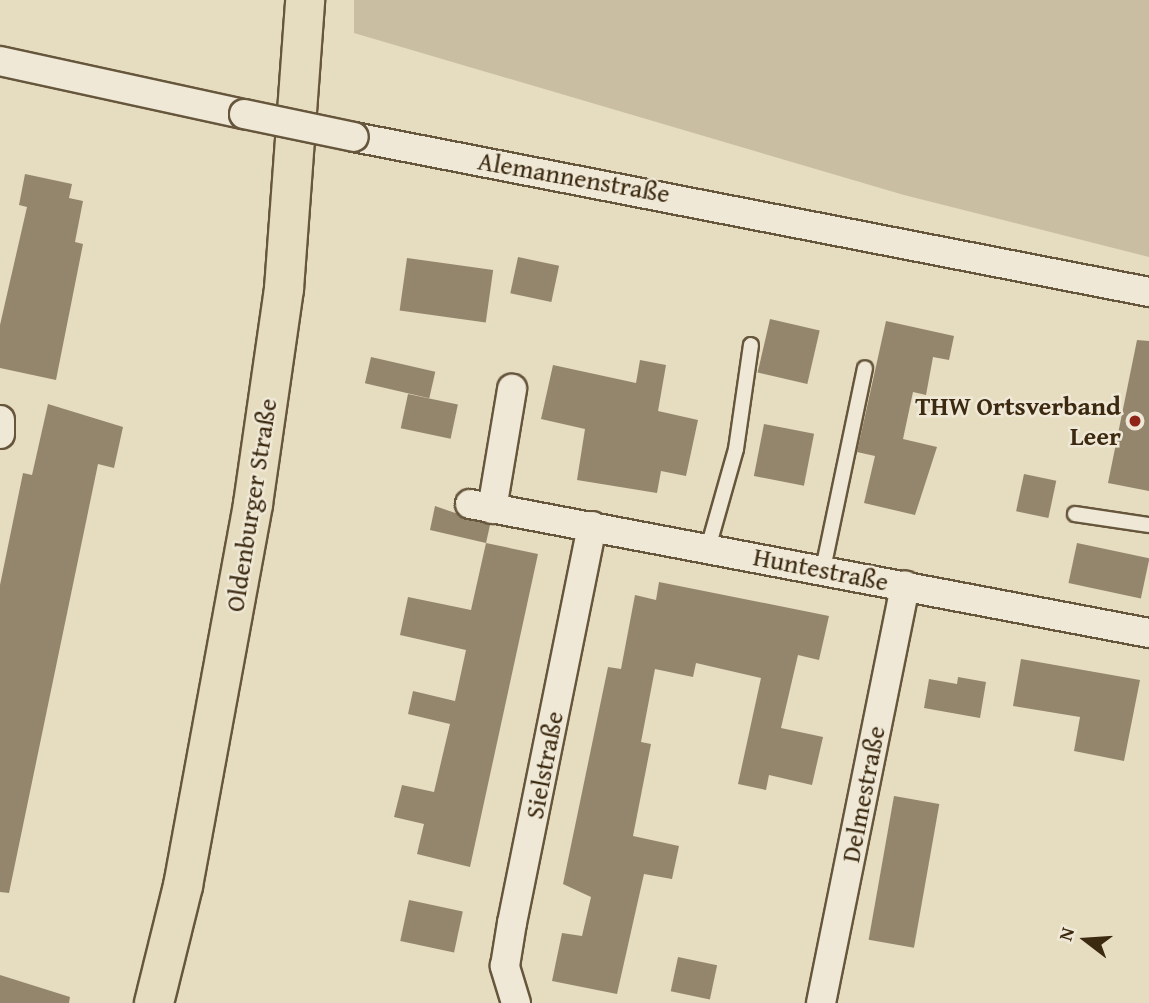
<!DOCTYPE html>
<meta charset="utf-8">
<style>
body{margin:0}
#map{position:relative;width:1149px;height:1003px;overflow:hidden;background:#e6dcc0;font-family:"Gentium Book Plus",serif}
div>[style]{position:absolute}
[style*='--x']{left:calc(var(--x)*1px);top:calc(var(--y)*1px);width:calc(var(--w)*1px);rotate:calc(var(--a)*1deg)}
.green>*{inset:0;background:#c9bea2}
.building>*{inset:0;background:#94866c;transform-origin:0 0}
.roads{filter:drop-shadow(2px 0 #66563c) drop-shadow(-2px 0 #66563c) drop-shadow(0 2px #66563c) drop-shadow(0 -2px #66563c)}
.service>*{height:14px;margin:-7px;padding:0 7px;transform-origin:7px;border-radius:7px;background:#efe8d6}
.minor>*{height:28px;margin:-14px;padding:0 14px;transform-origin:14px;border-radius:14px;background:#efe8d6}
.primary>*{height:38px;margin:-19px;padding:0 19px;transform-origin:19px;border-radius:19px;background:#e6dcc0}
.bridges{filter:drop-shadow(2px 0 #66563c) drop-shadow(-2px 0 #66563c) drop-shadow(0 2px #66563c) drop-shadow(0 -2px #66563c)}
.minor-bridge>*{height:28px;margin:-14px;padding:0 14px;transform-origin:14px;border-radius:14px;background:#efe8d6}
.dots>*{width:19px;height:19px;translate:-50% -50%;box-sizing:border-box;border:4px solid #efe8d6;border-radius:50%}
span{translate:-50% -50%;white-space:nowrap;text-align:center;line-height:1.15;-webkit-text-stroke:5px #efe8d6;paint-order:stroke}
.street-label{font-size:26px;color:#3b2910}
.poi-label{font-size:26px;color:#3b2910;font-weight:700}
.right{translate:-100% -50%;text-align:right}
.north{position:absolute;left:1051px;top:905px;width:70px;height:70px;-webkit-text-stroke:5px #efe8d6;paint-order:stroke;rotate:287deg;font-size:19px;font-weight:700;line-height:28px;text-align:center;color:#3b2910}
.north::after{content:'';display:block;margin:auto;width:24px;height:32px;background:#3b2910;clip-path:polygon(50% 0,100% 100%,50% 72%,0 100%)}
</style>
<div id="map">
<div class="green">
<div style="clip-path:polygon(354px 0,1149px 0,1149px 257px,904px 195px,354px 33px)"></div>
</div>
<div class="building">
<div style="clip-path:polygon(25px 174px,72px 184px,69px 198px,83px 201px,75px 242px,83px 244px,56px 380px,0 368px,0 325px,27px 207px,19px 205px)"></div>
<div style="left:518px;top:257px;width:42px;height:37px;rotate:12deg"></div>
<div style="left:407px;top:258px;width:87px;height:53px;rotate:8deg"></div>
<div style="left:770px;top:319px;width:51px;height:55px;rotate:13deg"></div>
<div style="clip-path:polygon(886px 321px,954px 336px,949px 360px,933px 357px,926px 395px,913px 392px,903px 439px,937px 447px,915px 515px,864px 503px,875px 456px,857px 452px)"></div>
<div style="clip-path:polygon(1137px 340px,1149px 341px,1149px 491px,1108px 483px)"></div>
<div style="left:371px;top:357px;width:66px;height:27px;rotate:13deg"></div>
<div style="clip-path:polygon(640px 360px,666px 365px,658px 411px,698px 420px,686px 476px,661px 471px,657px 493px,577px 480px,585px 429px,541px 419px,553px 365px,636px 383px)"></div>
<div style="left:408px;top:394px;width:51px;height:35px;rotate:12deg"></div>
<div style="clip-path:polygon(48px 404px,123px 427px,114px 468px,98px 464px,9px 893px,0 892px,0 585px,23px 473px,32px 475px)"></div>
<div style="left:764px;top:424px;width:51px;height:53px;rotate:11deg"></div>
<div style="left:1024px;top:474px;width:33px;height:38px;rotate:12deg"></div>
<div style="clip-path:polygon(435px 506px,490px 525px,486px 543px,430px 530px)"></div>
<div style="clip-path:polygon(486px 543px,538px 554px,470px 867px,417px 854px,424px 824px,394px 817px,402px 785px,434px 792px,450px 724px,408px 714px,413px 691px,455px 701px,466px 650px,400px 635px,408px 597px,471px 610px)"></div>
<div style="left:1077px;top:543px;width:74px;height:41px;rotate:12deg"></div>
<div style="clip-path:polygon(659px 582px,829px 616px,819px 660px,798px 655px,781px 728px,823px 737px,812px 785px,769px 775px,766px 790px,738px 784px,761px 678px,696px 663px,693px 677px,655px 669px,641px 742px,651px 744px,633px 836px,679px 846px,672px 879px,644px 874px,617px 994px,552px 981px,562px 933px,582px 936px,591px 897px,563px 884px,608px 667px,621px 669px,635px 595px,656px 600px)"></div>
<div style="clip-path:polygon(1021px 659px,1140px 680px,1124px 761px,1074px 751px,1080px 717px,1013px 706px)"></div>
<div style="clip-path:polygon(958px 677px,986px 682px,980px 718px,924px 708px,929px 679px,957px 684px)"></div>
<div style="left:894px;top:796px;width:46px;height:146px;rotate:10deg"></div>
<div style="left:409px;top:900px;width:55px;height:42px;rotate:12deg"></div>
<div style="left:678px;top:957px;width:40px;height:35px;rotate:12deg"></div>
<div style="clip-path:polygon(0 975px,70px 997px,69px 1003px,0 1003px)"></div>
</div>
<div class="roads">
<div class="service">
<div style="--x:1075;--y:514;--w:75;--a:8.5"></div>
<div style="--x:708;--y:548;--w:103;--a:-74.2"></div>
<div style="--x:736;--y:449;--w:105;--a:-81.8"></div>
<div style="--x:823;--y:569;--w:205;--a:-78.2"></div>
</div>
<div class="minor">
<div style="--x:0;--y:61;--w:250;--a:12.3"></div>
<div style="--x:354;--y:137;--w:810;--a:11.03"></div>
<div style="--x:0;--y:420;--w:14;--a:90"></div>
<div style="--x:470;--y:504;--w:691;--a:10.76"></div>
<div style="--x:492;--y:509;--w:122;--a:-80.5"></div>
<div style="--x:516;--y:1003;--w:39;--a:-107"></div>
<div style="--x:505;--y:966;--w:44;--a:-80.8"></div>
<div style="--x:512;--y:923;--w:405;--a:-78.6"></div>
<div style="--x:821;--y:1003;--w:426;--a:-78.6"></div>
</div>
<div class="primary">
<div style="--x:154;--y:1003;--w:121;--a:-76.1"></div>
<div style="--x:183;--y:886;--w:388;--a:-79.6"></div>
<div style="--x:253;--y:504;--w:217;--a:-81.8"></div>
<div style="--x:284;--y:289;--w:290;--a:-85.8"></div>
</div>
</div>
<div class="bridges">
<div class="minor-bridge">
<div style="--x:244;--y:114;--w:112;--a:11.8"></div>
</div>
</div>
<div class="dots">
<div style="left:1135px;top:421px;background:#8f2418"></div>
</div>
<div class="street-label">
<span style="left:574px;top:177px;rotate:10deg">Alemannenstraße</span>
<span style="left:251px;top:505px;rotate:-81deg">Oldenburger Straße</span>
<span style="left:821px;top:569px;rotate:11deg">Huntestraße</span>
<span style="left:544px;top:765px;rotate:-79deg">Sielstraße</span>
<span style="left:863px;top:794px;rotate:-79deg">Delmestraße</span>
</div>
<div class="poi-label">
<span class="right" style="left:1121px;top:421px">THW Ortsverband<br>Leer</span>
</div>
<div class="north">N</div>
</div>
